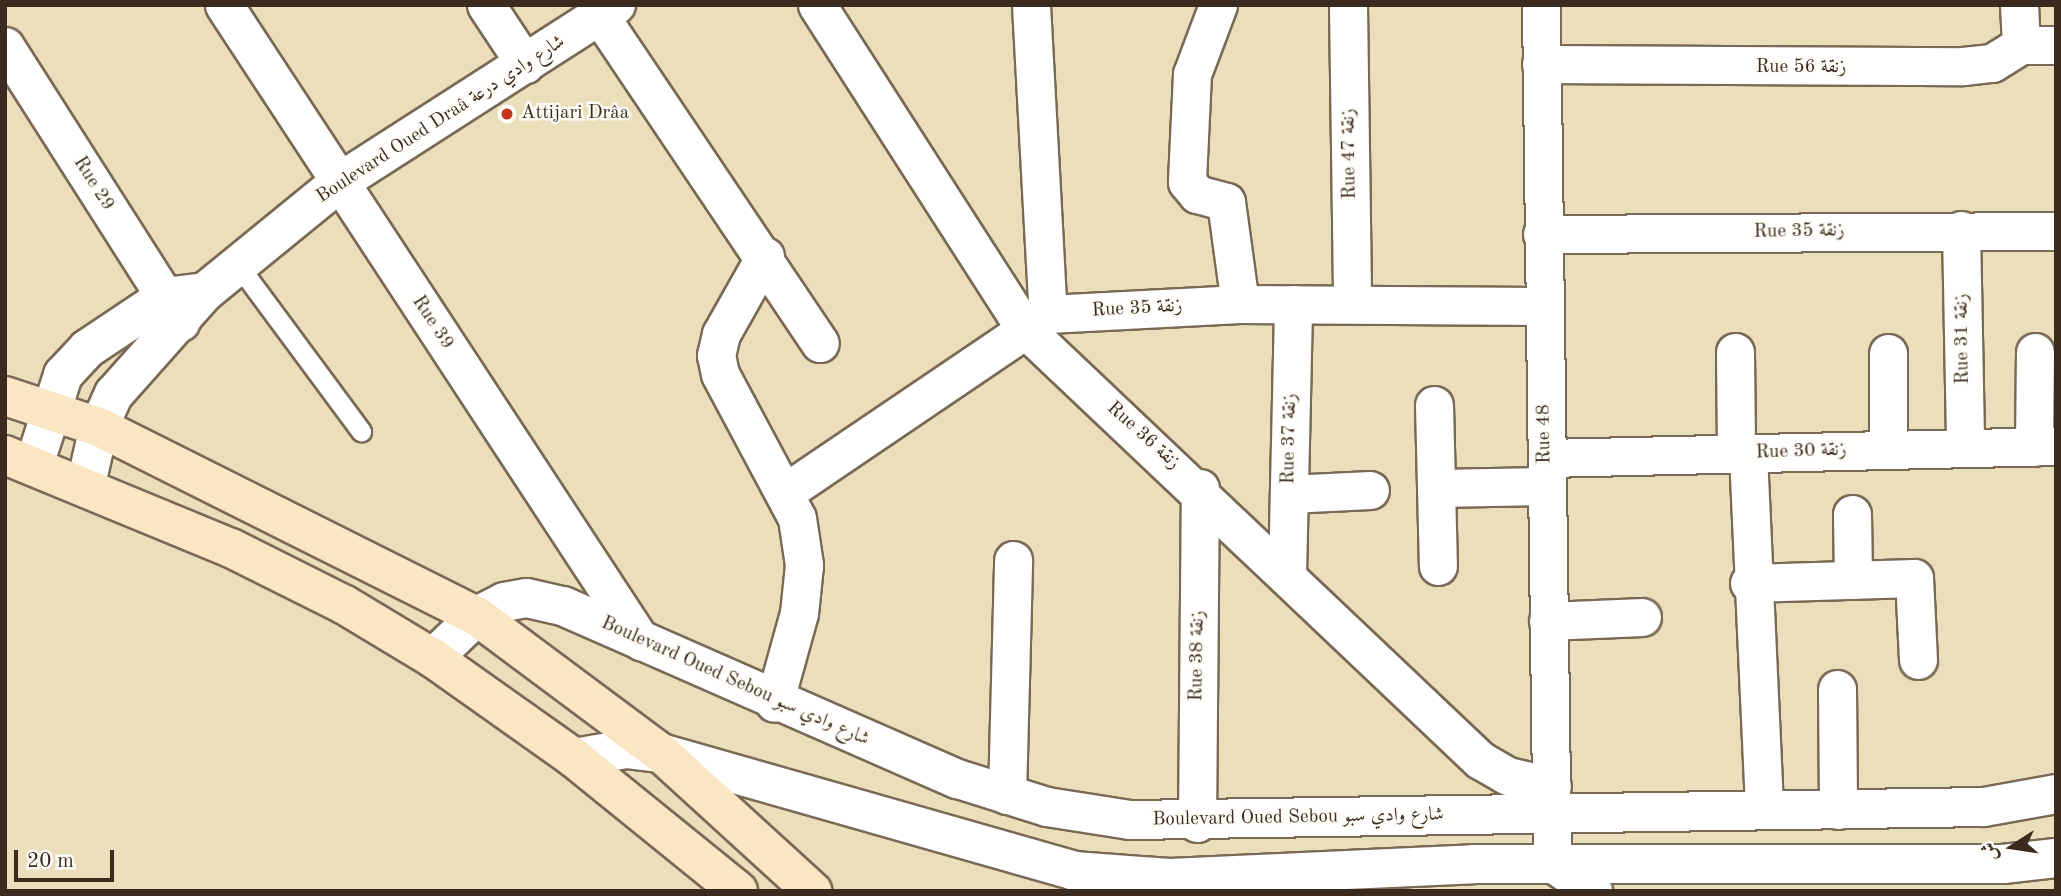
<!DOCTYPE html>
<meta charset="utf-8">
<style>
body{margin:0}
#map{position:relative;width:2061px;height:896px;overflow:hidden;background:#ebdeba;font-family:"Old Standard TT",Amiri,serif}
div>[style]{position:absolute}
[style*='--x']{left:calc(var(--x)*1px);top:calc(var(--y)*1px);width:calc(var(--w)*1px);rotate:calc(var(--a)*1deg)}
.roads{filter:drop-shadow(2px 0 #796955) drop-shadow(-2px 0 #796955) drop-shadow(0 2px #796955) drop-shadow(0 -2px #796955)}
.service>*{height:19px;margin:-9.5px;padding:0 9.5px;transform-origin:9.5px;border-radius:9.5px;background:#fff}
.minor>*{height:37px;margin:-18.5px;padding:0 18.5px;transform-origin:18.5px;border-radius:18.5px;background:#fff}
.tertiary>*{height:38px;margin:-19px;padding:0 19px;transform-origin:19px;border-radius:19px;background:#fff}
.secondary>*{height:38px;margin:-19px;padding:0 19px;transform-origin:19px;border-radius:19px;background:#fbe6c4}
.dots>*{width:19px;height:19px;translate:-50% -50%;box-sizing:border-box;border:4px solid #fdfcf7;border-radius:50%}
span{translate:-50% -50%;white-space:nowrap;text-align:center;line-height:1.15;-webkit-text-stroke:5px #fdfcf7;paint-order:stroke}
.street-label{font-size:19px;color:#3b2a1e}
.poi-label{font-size:19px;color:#3b2a1e}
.left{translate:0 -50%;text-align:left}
.frame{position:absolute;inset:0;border:7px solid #3b2a1e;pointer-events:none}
.north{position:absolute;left:1977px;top:812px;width:70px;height:70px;-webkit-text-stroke:5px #fdfcf7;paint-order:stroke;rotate:258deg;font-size:19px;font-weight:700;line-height:28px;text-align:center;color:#3b2a1e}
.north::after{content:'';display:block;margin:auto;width:24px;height:32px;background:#3b2a1e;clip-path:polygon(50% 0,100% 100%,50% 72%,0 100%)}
.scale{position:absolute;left:14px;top:850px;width:100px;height:32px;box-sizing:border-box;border:4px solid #3b2a1e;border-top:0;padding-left:9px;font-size:21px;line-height:24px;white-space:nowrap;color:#3b2a1e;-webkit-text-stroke:5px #fdfcf7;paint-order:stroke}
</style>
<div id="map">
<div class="roads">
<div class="service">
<div style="--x:238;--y:265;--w:207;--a:53.5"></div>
</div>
<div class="minor">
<div style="--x:224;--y:5;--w:761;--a:56.75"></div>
<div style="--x:486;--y:5;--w:71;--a:56.5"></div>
<div style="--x:817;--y:5;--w:385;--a:57.3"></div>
<div style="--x:1025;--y:329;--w:627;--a:43.45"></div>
<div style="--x:1480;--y:760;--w:32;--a:30"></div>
<div style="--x:1508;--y:776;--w:45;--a:12.8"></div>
<div style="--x:1031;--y:5;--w:309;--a:86.9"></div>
<div style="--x:1218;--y:5;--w:74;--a:110.6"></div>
<div style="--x:1192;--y:74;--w:108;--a:92.7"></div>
<div style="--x:1187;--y:182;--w:16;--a:50"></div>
<div style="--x:1197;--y:194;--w:30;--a:15"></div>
<div style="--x:1226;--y:202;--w:103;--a:82.2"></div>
<div style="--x:1348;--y:5;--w:297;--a:89.2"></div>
<div style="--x:1541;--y:5;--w:858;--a:89.27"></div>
<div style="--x:1552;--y:863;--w:50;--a:34.3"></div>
<div style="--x:2019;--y:5;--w:40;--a:87.1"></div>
<div style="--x:600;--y:16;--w:394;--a:56.1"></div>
<div style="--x:5;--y:46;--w:327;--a:57.5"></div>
<div style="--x:1541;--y:64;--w:422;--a:0.3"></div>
<div style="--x:1963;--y:66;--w:29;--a:-6"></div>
<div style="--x:1992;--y:63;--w:34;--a:-32"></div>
<div style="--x:2021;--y:45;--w:35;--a:0"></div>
<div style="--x:1961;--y:230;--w:218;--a:88.9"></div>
<div style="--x:1542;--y:234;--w:514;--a:-0.33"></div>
<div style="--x:765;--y:256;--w:90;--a:119.4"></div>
<div style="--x:721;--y:334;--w:22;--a:103"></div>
<div style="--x:716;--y:355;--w:19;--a:78"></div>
<div style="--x:720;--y:374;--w:163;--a:61.9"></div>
<div style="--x:797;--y:518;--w:48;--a:81.5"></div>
<div style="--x:804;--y:565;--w:48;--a:95.9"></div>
<div style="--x:799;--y:613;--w:93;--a:105.5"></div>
<div style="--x:1735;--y:352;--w:103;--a:89.4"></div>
<div style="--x:1888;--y:353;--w:96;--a:90"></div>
<div style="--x:1434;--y:405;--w:161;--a:88.6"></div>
<div style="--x:2034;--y:447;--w:95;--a:-89.4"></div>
<div style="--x:1748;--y:454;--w:356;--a:87.4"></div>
<div style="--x:1547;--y:458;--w:509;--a:-1.35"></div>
<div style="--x:1437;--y:488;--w:108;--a:-1.1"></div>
<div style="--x:787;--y:491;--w:315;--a:-34.1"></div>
<div style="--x:1048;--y:314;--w:192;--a:-3"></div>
<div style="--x:1240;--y:304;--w:302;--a:0.4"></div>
<div style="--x:1289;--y:494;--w:81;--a:-2.8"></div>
<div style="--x:1852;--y:514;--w:66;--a:89.1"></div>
<div style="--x:1287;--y:574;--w:270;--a:-88.7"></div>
<div style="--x:1749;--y:583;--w:165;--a:-1.7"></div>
<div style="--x:1914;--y:578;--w:82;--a:87.2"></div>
<div style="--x:1548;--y:621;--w:94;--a:-2.4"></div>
<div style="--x:1837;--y:689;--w:121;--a:89.5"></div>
<div style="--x:1007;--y:795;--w:235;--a:-88.5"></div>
<div style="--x:1197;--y:823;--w:335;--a:-89.5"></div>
</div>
<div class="tertiary">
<div style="--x:34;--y:465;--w:95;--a:-72.1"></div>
<div style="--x:63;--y:375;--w:35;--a:-47"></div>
<div style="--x:87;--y:349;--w:94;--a:-33.7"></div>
<div style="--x:165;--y:297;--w:40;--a:-7.1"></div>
<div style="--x:86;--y:484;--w:58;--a:-77.2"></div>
<div style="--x:99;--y:427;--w:36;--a:-66"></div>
<div style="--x:114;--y:394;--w:137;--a:-48.3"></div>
<div style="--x:205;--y:292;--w:174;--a:-39.2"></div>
<div style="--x:340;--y:182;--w:328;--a:-32.7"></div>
<div style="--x:433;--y:658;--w:61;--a:-43.7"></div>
<div style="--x:477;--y:616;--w:30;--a:-27"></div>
<div style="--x:504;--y:602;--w:23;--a:-10"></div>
<div style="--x:527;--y:598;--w:37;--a:13"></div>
<div style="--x:563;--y:606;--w:431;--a:23.7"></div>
<div style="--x:958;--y:779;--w:93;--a:17.5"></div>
<div style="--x:1047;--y:807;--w:84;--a:8.9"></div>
<div style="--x:1130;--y:820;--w:854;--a:-0.87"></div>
<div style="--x:1984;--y:807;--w:73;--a:-10.2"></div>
<div style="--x:574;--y:758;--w:53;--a:-9.8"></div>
<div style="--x:626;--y:749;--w:35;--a:7"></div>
<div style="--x:661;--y:753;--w:430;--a:15.9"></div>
<div style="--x:1074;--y:871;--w:96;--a:4.2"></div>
<div style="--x:1170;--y:878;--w:304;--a:-2.6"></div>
<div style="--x:1474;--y:864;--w:529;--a:0"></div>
<div style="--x:2003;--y:864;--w:53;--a:-6.5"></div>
</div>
<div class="secondary">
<div style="--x:5;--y:396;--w:99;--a:18.3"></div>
<div style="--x:99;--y:427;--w:423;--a:26.6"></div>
<div style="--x:477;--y:616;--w:229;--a:36.7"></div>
<div style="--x:661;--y:753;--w:205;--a:42.4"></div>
<div style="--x:5;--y:455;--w:244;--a:22.4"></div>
<div style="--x:231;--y:548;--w:127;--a:26.6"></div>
<div style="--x:345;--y:605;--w:103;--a:31.1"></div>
<div style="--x:433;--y:658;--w:173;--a:35.3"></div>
<div style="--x:574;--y:758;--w:211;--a:39"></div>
</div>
</div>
<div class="dots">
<div style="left:507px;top:114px;background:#c8321e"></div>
</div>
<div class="street-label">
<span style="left:1801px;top:68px">Rue 56 زنقة</span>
<span style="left:441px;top:120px;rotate:-33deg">Boulevard Oued Draâ شارع وادي درعة</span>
<span style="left:1350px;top:154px;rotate:-91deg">Rue 47 زنقة</span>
<span style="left:93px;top:184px;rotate:58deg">Rue 29</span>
<span style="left:1799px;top:232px;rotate:-1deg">Rue 35 زنقة</span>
<span style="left:1137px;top:309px;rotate:-3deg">Rue 35 زنقة</span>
<span style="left:432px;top:323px;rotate:57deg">Rue 39</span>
<span style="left:1963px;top:339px;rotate:-91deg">Rue 31 زنقة</span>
<span style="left:1545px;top:434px;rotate:-91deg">Rue 48</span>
<span style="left:1143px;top:436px;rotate:42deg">Rue 36 زنقة</span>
<span style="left:1290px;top:439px;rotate:-89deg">Rue 37 زنقة</span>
<span style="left:1801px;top:452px;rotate:-2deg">Rue 30 زنقة</span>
<span style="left:1198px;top:656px;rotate:-89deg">Rue 38 زنقة</span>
<span style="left:735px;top:682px;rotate:24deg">Boulevard Oued Sebou شارع وادي سبو</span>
<span style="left:1298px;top:818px;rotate:-1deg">Boulevard Oued Sebou شارع وادي سبو</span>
</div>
<div class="poi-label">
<span class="left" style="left:521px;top:114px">Attijari Drâa</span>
</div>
<div class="frame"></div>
<div class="north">ش</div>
<div class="scale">20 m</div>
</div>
